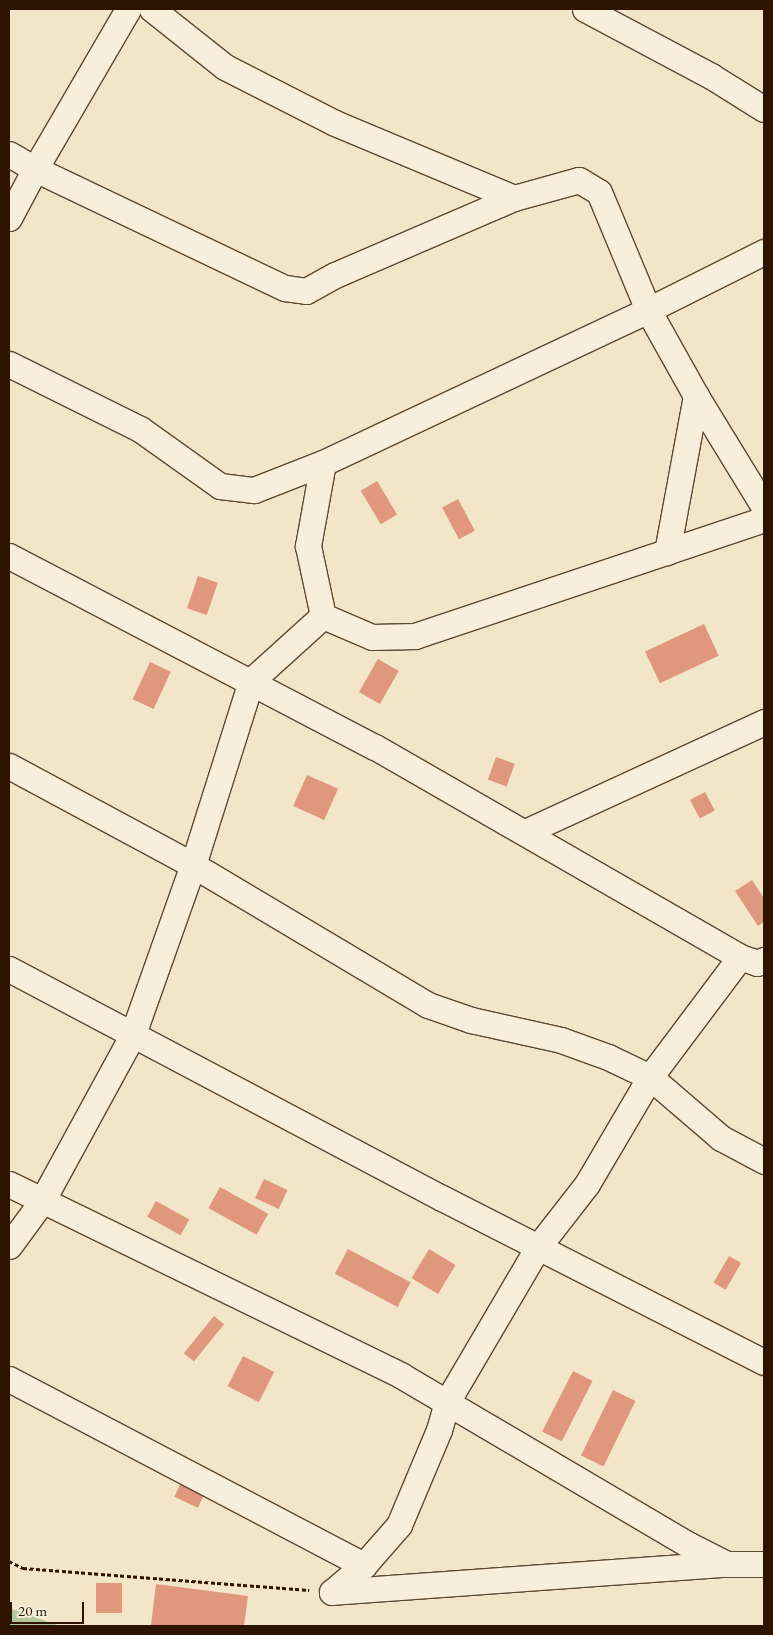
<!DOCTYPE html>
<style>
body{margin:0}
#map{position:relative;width:773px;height:1635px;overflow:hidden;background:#f3e6c8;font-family:"EB Garamond",serif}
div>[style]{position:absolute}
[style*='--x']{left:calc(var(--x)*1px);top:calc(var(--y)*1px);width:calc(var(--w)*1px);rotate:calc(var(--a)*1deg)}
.green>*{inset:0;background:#b4c69b}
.building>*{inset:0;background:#df987d;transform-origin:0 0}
.path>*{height:3px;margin-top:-1.5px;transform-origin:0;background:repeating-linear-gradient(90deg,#2d1400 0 4px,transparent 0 6.5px)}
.roads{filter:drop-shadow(1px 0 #5e4832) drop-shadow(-1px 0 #5e4832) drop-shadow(0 1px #5e4832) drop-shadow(0 -1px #5e4832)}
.minor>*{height:25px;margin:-12.5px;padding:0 12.5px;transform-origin:12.5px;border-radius:12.5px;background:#f7efdb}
span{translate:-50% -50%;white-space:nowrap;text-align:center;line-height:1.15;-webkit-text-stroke:5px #f7efdb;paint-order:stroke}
.frame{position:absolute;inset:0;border:10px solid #2d1400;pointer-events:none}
.scale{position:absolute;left:10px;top:1602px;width:74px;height:22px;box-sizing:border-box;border:2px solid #2d1400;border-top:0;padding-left:6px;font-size:15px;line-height:18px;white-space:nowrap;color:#2d1400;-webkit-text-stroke:4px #f7efdb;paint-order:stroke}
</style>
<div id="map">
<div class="green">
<div style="clip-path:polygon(9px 1608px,60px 1626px,9px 1626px)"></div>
</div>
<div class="building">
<div style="left:377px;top:481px;width:39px;height:19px;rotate:59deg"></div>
<div style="left:458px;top:499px;width:36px;height:18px;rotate:62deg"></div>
<div style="left:198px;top:576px;width:21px;height:34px;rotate:19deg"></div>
<div style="left:704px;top:624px;width:35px;height:65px;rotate:65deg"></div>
<div style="left:378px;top:659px;width:24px;height:38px;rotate:30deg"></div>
<div style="left:150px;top:662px;width:23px;height:41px;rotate:25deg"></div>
<div style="left:496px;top:757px;width:20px;height:24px;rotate:20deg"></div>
<div style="left:307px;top:775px;width:34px;height:34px;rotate:24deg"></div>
<div style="left:705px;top:792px;width:21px;height:17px;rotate:62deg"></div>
<div style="clip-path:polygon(752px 880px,764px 898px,764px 922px,758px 926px,735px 891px)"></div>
<div style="left:264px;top:1179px;width:26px;height:21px;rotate:25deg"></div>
<div style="left:220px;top:1187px;width:55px;height:24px;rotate:29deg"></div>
<div style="left:156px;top:1201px;width:38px;height:18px;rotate:29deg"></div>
<div style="left:348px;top:1249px;width:71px;height:28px;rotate:28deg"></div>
<div style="left:429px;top:1249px;width:31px;height:34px;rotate:31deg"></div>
<div style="left:729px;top:1256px;width:14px;height:31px;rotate:30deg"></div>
<div style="left:214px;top:1316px;width:13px;height:48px;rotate:39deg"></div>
<div style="left:243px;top:1356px;width:35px;height:34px;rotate:27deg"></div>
<div style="left:573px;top:1371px;width:22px;height:68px;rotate:27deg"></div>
<div style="left:613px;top:1390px;width:25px;height:73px;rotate:26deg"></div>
<div style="left:184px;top:1476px;width:26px;height:23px;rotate:25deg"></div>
<div style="left:96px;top:1583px;width:26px;height:30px"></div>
<div style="clip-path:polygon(156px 1584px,248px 1596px,244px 1626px,151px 1625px)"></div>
</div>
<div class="path">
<div style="--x:9;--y:1561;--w:16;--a:27"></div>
<div style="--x:23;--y:1568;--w:287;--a:4.4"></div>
</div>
<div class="roads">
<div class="minor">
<div style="--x:152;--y:9;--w:93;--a:38.5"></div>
<div style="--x:225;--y:67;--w:123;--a:27"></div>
<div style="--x:335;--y:123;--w:194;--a:22.7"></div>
<div style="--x:585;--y:9;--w:143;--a:28"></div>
<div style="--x:711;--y:76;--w:62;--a:31.9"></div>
<div style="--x:9;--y:154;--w:30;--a:30"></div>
<div style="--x:35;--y:169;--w:277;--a:25.5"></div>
<div style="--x:285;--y:288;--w:21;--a:8"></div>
<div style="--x:306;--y:291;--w:33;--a:-29"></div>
<div style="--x:335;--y:275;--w:195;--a:-23.3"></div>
<div style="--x:514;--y:198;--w:67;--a:-15.5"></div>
<div style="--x:579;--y:180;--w:23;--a:31"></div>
<div style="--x:599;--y:192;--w:128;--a:67.4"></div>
<div style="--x:648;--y:310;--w:98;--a:60.8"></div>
<div style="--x:696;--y:396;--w:130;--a:58.5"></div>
<div style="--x:9;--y:218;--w:55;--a:-62"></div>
<div style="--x:35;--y:169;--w:185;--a:-59.8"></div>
<div style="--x:9;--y:364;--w:146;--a:26.4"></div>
<div style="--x:140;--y:429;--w:98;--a:35.5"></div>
<div style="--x:220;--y:486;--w:34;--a:7"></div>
<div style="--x:254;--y:490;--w:74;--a:-21.4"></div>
<div style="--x:323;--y:463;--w:359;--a:-25.2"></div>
<div style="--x:648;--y:310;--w:130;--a:-26.6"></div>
<div style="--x:667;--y:552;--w:159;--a:-79.5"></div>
<div style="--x:9;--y:556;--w:413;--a:27.6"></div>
<div style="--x:375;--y:747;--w:421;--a:29.9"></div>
<div style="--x:740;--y:957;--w:18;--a:19"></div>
<div style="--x:757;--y:963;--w:8;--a:-23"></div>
<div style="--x:323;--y:616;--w:53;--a:23.2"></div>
<div style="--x:372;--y:637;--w:43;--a:-1.3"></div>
<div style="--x:415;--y:636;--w:368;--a:-18.5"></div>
<div style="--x:323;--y:616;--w:72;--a:-102.1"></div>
<div style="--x:308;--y:546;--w:84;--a:-79.8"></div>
<div style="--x:9;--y:766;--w:209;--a:28.3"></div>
<div style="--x:193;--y:865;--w:274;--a:30.8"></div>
<div style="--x:428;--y:1005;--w:46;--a:19.2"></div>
<div style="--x:471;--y:1020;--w:92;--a:12.5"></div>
<div style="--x:561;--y:1040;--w:50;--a:19.9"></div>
<div style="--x:608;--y:1057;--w:47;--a:25.5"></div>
<div style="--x:650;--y:1077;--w:150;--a:-53.1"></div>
<div style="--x:525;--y:832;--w:263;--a:-24.7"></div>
<div style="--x:9;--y:969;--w:490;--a:27.9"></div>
<div style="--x:442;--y:1198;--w:361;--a:27"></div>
<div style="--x:9;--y:1184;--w:437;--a:26"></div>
<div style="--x:402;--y:1376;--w:333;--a:30.5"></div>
<div style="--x:689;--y:1545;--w:42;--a:26.6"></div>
<div style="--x:727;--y:1564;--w:37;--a:0"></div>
<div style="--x:9;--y:1246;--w:56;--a:-53.7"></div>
<div style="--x:42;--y:1201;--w:190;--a:-61.4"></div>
<div style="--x:133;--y:1034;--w:179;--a:-70.5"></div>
<div style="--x:193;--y:865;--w:193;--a:-72.5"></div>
<div style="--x:251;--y:681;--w:97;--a:-42.1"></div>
<div style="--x:9;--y:1379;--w:401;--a:27.7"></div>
<div style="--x:332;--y:1592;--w:42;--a:-40.2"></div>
<div style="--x:364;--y:1565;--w:53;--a:-48.8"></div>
<div style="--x:399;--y:1525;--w:103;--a:-67.2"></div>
<div style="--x:439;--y:1430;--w:29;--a:-74"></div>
<div style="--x:447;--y:1402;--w:180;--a:-59.6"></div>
<div style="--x:538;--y:1247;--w:80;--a:-52.1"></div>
<div style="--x:587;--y:1184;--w:124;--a:-59.5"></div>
<div style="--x:650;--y:1077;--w:94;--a:40.7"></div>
<div style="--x:721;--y:1138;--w:49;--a:28.1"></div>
<div style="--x:332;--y:1592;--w:395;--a:-4.1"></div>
</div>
</div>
<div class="frame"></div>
<div class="scale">20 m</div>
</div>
